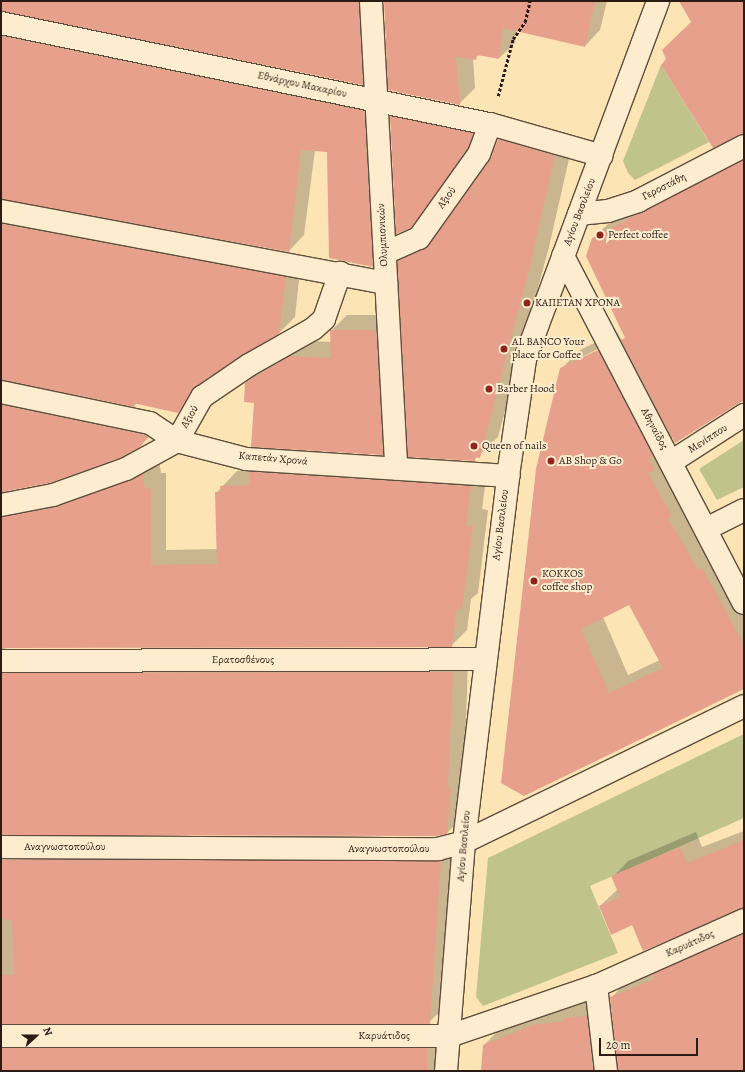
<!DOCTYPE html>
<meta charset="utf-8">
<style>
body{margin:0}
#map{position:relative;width:745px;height:1072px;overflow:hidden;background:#fce4b4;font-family:Alegreya,serif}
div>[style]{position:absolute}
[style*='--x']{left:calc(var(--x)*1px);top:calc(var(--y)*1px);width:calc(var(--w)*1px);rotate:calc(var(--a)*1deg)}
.green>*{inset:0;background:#c0c48c}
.shadow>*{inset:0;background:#0003}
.building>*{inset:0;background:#e6a08c;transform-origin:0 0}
.path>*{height:2.5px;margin-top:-1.25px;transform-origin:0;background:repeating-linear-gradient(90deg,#2b1b13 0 3px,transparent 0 5px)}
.roads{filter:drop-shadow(1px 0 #5f4d3b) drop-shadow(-1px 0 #5f4d3b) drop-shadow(0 1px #5f4d3b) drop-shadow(0 -1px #5f4d3b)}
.minor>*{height:22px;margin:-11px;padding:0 11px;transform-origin:11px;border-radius:11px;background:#fdedce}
.dots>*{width:11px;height:11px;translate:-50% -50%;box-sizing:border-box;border:2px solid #fdedce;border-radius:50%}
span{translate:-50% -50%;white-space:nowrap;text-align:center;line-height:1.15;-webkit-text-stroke:4px #fdedce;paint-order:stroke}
.street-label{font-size:11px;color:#2b1b13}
.poi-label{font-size:11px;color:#2b1b13}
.left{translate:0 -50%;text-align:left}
.frame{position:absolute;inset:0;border:2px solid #2b1b13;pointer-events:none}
.north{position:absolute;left:16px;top:1016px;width:40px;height:40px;-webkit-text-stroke:3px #fdedce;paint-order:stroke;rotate:69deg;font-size:11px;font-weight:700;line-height:16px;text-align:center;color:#2b1b13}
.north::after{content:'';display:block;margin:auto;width:14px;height:18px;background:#2b1b13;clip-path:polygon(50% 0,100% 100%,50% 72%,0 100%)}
.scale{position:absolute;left:599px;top:1038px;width:99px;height:18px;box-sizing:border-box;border:2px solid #2b1b13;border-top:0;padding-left:5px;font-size:12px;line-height:14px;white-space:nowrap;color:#2b1b13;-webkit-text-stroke:3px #fdedce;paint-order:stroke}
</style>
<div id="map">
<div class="green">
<div style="clip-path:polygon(661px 65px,709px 142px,635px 180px,628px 173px,623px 161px)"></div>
<div style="clip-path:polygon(744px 440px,744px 487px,717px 500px,699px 469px)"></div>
<div style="clip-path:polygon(744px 734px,744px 818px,590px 886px,618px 953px,483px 1006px,476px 997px,488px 858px)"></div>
</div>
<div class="shadow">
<div style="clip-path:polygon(1px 1px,375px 1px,378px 68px,363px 84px,2px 10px,14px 20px,380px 95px,388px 250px,372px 266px,328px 151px,315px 150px,304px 235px,289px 251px,6px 200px,15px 208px,301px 262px,295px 317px,279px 333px,205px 379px,194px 396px,178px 412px,137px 403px,134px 406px,3px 379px,14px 389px,156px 430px,140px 446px,6px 490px,7px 498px,159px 459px,161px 473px,166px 473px,166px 550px,218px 549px,216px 493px,237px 471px,487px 471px,482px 509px,488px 510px,478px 593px,471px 599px,467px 630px,451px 646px,5px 647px,6px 652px,468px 658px,463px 817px,447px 833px,5px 834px,6px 838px,456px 846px,445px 1007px,429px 1022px,5px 1022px,10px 1031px,442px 1033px,440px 1071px,1px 1071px)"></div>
<div style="clip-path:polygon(385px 1px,607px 1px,600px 30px,585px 46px,516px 30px,515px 43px,499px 58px,480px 55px,473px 58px,475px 88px,459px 104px)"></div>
<div style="clip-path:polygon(406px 101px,483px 132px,426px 211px,410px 227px,391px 116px)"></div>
<div style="clip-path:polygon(518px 121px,574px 137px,549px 247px,498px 437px,474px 460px,398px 262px,418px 242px,441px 231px,490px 162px,499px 140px)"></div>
<div style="clip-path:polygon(evenodd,744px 151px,744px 400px,668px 440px,744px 593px,744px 688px,524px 795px,561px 369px,580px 350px,617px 332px,622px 341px,626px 336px,593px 239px,610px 222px,744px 151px,602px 347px,603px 349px,576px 362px,576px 360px,602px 347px,744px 151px,629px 604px,660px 660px,628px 675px,603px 617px,629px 604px)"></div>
<div style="clip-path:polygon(347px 315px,391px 315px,398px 439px,382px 454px,255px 402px,246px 383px,262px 368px,306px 341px,332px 342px,331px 331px)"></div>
<div style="clip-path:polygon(744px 831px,744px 908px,633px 924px,600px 906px,618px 889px,613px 877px,628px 861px,696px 832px,702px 847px)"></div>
<div style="clip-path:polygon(744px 926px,744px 1071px,482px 1071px,484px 1045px,500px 1029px,550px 1009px,575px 1006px,580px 1002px,602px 1001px,611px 1062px,619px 1067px,612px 997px,627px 981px)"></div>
</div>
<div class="building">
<div style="clip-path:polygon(1px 1px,359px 1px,363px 85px,1px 11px)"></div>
<div style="clip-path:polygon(384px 1px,595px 1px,585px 47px,503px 28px,499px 59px,477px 55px,476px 60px,456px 57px,460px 105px,388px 90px)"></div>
<div style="clip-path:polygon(679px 1px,744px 1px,744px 134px,713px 148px,661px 65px,666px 59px,662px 50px,691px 22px)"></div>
<div style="clip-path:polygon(1px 36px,364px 111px,373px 267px,329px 258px,327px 152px,301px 150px,289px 252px,1px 199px)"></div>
<div style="clip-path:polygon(390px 116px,473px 133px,468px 148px,411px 228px,396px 234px)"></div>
<div style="clip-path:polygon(498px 139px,555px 156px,530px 266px,480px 458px,475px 457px,475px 461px,408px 457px,397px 261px,429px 245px,489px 161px)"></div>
<div style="clip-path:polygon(744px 160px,744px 400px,675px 443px,621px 340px,625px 338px,586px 256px,592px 238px)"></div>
<div style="clip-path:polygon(1px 224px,286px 277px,279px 334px,242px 355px,195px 387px,178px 413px,133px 403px,135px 407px,1px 380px)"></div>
<div style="clip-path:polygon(330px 330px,376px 330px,383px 455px,251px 447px,254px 403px,244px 402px,245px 383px,290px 356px,331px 358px)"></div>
<div style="clip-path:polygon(evenodd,598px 350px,653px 456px,649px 459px,655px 470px,648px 473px,672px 516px,668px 518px,697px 568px,703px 569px,744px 645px,744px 689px,524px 796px,501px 783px,536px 469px,560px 368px,598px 350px,629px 605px,663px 668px,609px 693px,581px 629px,629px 605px)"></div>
<div style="clip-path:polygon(1px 405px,145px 435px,147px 438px,140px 447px,121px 458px,50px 483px,1px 492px)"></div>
<div style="clip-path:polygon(250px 472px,471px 486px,466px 525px,473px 526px,462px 610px,457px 608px,452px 647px,1px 648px,1px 517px,57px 507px,143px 474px,145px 489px,151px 488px,151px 565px,217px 564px,215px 492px,221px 492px,220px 486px,250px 485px)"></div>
<div style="clip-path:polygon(449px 672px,453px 673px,448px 788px,451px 788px,447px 834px,436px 836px,1px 835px,1px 673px)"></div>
<div style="clip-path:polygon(744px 840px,744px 908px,643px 951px,632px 925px,611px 935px,599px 906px,620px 897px,611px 876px,680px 847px,687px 863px)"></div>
<div style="clip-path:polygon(1px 860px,441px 861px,430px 1024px,1px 1024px,1px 975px,14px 975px,12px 920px,1px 919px)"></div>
<div style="clip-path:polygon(744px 934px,744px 1071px,618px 1071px,610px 997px,655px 979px,653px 974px)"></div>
<div style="clip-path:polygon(587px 1016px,593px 1071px,481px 1071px,483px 1045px,533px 1025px,563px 1021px,563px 1018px)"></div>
<div style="left:1px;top:1048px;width:426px;height:23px"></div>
</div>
<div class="path">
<div style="--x:498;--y:96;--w:59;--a:-75.3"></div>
<div style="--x:513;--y:39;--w:21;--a:-55"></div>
<div style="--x:525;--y:22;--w:22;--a:-77"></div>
</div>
<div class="roads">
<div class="minor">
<div style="--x:371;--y:1;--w:468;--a:86.9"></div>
<div style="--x:1;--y:23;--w:499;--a:11.7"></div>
<div style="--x:490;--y:124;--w:116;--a:15.9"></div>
<div style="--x:1;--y:211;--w:392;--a:10.6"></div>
<div style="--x:579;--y:214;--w:29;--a:-6"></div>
<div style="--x:608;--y:211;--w:32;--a:-18"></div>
<div style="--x:638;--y:201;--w:119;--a:-27.4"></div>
<div style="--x:385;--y:253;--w:37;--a:-24"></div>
<div style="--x:419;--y:238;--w:103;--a:-54.5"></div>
<div style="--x:479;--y:154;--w:32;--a:-70"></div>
<div style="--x:563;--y:256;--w:391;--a:62.5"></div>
<div style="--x:1;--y:392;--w:152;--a:11.8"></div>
<div style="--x:150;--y:423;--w:32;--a:34"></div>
<div style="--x:177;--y:441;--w:71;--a:14.6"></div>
<div style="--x:246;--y:459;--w:263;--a:3.7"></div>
<div style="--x:671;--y:462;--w:87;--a:-32.8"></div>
<div style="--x:1;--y:505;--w:53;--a:-10.9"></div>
<div style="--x:53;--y:495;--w:77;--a:-19.6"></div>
<div style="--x:126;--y:469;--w:58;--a:-28.8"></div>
<div style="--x:177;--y:441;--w:51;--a:-60.4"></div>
<div style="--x:202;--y:397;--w:57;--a:-34.2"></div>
<div style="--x:249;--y:365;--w:73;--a:-29.4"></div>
<div style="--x:313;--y:329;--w:15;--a:-42"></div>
<div style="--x:324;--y:319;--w:49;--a:-70.8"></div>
<div style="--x:706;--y:529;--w:42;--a:-26.6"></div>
<div style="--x:1;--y:661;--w:484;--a:-0.2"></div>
<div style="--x:1;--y:847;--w:437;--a:0.3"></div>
<div style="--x:438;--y:849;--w:27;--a:-15"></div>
<div style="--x:464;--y:842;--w:311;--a:-25.9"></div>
<div style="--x:596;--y:986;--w:86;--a:83.3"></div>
<div style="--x:1;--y:1036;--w:448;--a:0"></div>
<div style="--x:449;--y:1036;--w:155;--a:-18.8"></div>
<div style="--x:596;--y:986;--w:162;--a:-24"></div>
<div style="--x:446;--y:1071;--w:230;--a:-85.5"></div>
<div style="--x:464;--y:842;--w:369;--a:-83.1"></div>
<div style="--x:508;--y:476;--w:118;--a:-81.7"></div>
<div style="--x:525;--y:359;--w:382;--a:-69.6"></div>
</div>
</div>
<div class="dots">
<div style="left:600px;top:235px;background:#8f2418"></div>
<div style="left:527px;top:303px;background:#8f2418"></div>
<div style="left:504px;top:349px;background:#8f2418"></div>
<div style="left:489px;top:389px;background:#8f2418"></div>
<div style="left:474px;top:446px;background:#8f2418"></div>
<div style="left:551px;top:461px;background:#8f2418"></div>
<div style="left:534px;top:581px;background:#8f2418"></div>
</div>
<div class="street-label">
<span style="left:302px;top:85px;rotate:12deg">Εθνάρχου Μακαρίου</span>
<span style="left:664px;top:187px;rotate:-27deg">Γεροστάθη</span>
<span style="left:447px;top:198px;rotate:-54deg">Αξιού</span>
<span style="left:580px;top:212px;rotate:-69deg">Αγίου Βασιλείου</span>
<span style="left:383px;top:235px;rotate:-93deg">Ολυμπιονικών</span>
<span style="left:190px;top:417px;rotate:-60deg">Αξιού</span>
<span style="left:654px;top:429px;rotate:62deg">Αθηναΐδος</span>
<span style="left:708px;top:439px;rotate:-33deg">Μενίππου</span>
<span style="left:273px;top:459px;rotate:5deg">Καπετάν Χρονά</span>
<span style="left:501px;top:525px;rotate:-83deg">Αγίου Βασιλείου</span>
<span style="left:243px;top:660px">Ερατοσθένους</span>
<span style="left:464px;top:846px;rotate:-85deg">Αγίου Βασιλείου</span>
<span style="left:65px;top:847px">Αναγνωστοπούλου</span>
<span style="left:389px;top:849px">Αναγνωστοπούλου</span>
<span style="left:690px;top:944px;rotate:-24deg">Καρυάτιδος</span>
<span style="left:384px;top:1036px">Καρυάτιδος</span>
</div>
<div class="poi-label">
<span class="left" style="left:608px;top:235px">Perfect coffee</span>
<span class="left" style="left:535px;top:303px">ΚΑΠΕΤΑΝ ΧΡΟΝΑ</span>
<span class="left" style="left:512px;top:349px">AL BANCO Your<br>place for Coffee</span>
<span class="left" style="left:497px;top:389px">Barber Hood</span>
<span class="left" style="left:482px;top:446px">Queen of nails</span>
<span class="left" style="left:559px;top:461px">AB Shop &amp; Go</span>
<span class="left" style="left:542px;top:581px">KOKKOS<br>coffee shop</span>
</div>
<div class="frame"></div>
<div class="north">N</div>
<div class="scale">20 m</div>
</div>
